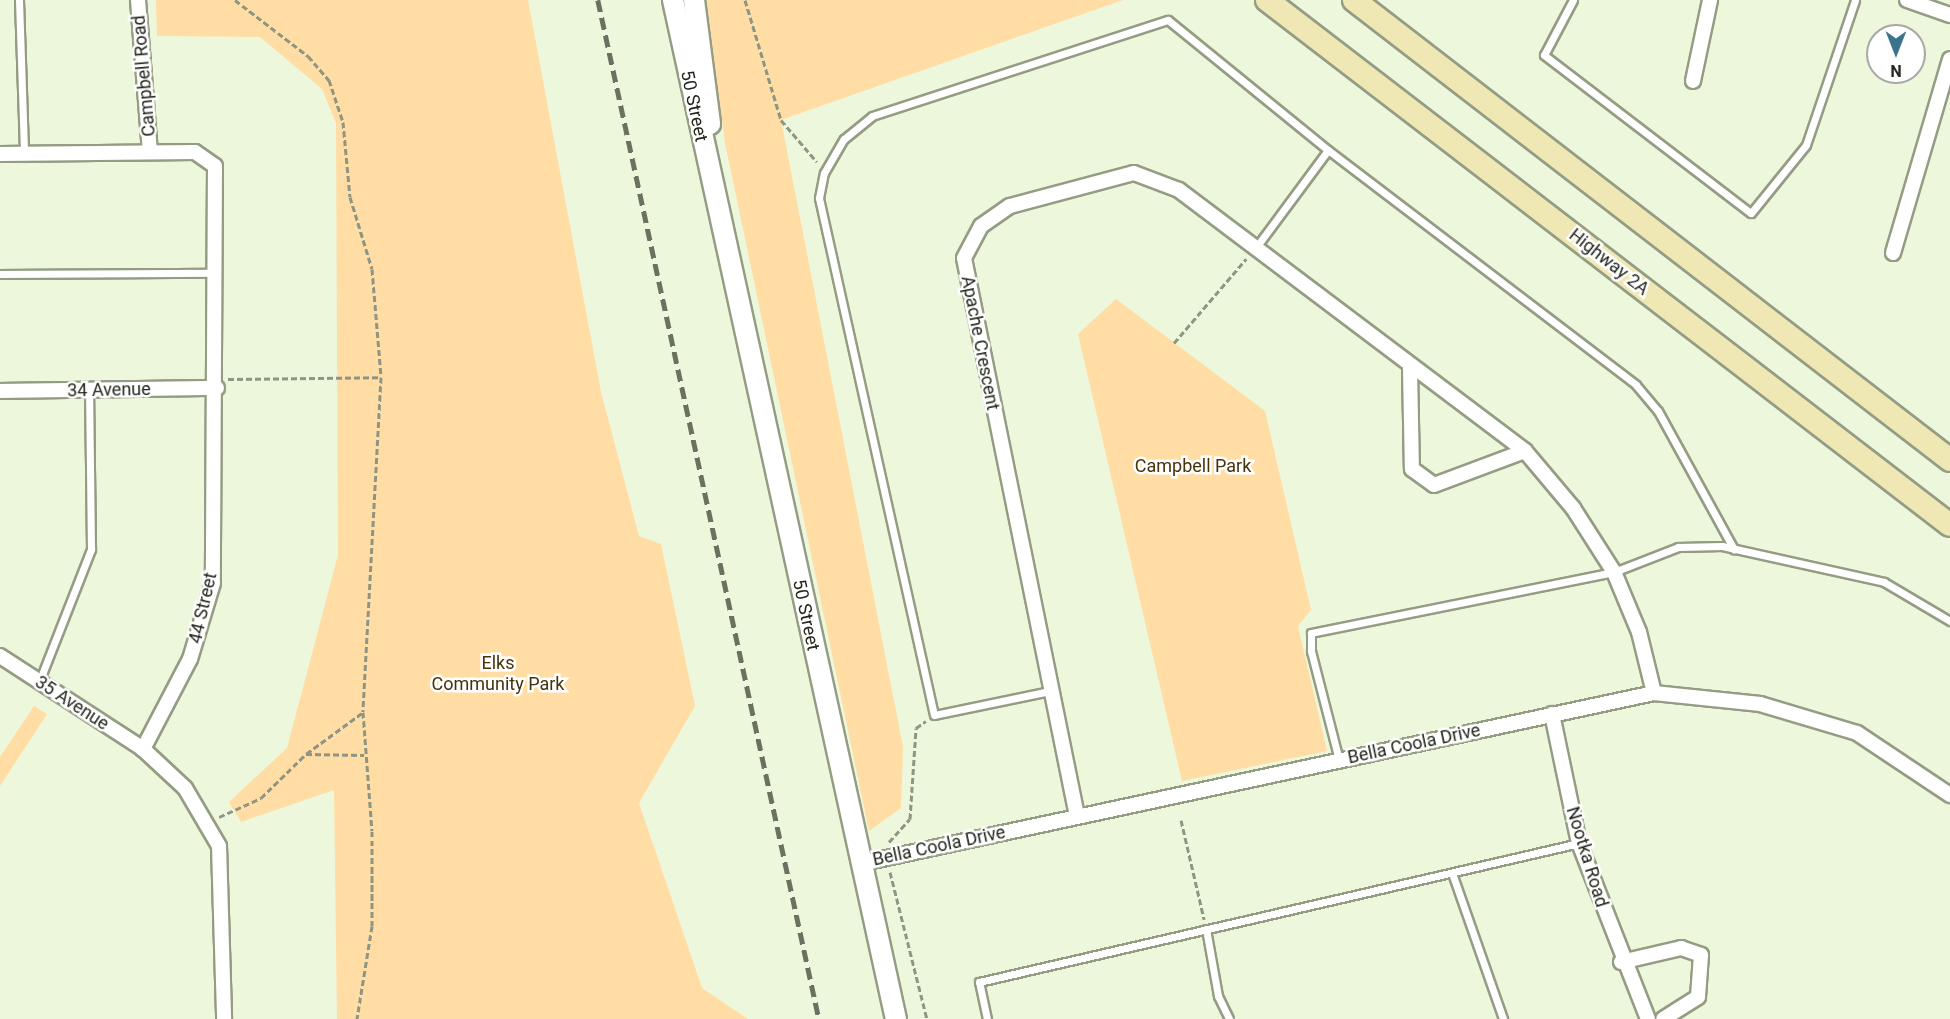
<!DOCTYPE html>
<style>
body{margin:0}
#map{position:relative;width:1950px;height:1019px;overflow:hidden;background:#edf7dc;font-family:Roboto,sans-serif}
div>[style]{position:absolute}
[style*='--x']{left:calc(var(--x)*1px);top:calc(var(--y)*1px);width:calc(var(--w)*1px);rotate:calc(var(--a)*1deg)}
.green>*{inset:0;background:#ffdda5}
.path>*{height:3px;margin-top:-1.5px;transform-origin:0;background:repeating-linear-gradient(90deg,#8e9582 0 6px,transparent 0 9px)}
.roads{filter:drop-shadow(2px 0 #949d84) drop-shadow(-2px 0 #949d84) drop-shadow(0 2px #949d84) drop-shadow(0 -2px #949d84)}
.service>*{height:7px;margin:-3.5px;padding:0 3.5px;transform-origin:3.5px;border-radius:3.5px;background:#fff}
.minor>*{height:14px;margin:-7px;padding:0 7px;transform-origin:7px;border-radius:7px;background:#fff}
.secondary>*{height:20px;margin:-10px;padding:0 10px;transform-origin:10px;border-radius:10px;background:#fff}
.primary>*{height:22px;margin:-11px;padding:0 11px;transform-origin:11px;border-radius:11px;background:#efe8b5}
.rail>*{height:4.5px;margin-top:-2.25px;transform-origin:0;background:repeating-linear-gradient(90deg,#6b7161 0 12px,transparent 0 18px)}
span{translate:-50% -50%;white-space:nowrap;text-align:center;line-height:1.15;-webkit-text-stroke:5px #fff;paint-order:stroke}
.street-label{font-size:18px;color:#22261c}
.park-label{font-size:18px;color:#47330b}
.north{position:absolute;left:1866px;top:24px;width:60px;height:60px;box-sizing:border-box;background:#fff;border:2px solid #a7a8a4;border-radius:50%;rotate:180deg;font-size:16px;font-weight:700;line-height:24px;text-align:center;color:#22261c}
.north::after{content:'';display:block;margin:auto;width:21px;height:27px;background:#3b738d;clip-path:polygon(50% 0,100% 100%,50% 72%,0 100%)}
</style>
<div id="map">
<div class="green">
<div style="clip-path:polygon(156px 0,528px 0,601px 392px,639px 536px,661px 544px,695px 706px,639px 803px,702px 988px,748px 1019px,337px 1019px,334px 790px,241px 822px,229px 802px,287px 748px,338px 555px,336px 123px,322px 89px,260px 37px,157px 36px)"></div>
<div style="clip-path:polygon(706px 0,1123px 0,781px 120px,903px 747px,901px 808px,869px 831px,725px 143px)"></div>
<div style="clip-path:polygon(1116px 299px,1265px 411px,1311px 610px,1298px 626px,1327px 751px,1182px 781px,1078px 334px)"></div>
<div style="clip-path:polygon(34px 706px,47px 714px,0 786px,0 757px)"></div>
</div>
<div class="path">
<div style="--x:235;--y:0;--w:92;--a:37.5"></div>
<div style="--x:308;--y:56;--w:32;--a:49"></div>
<div style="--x:329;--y:80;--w:44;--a:71.6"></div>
<div style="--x:343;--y:122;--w:75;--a:84.7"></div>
<div style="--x:350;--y:197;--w:75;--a:73"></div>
<div style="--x:372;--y:269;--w:108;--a:85.2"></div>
<div style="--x:381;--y:377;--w:335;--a:93.1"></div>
<div style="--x:363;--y:712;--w:119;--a:85.7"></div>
<div style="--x:372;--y:831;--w:95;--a:90"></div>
<div style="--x:372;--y:926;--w:94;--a:99.2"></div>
<div style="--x:745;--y:0;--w:125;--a:73.3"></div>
<div style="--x:781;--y:120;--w:55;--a:49.4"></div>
<div style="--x:1174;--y:343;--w:111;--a:-49.4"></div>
<div style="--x:228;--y:379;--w:153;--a:-0.7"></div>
<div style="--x:362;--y:713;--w:69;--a:143.8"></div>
<div style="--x:306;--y:754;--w:58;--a:1"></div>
<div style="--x:219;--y:817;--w:46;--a:-24.3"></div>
<div style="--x:261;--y:798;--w:63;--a:-44.4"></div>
<div style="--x:1181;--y:820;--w:102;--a:76.9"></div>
<div style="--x:889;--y:842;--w:31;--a:-48"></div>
<div style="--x:910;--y:819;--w:91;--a:-86.2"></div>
<div style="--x:916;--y:728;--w:12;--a:-35"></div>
<div style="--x:890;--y:872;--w:152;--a:75.9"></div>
</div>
<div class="roads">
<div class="service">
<div style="--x:19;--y:0;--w:154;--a:88.1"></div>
<div style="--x:1573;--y:0;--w:62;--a:117.8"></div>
<div style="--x:1544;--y:55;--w:260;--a:37.4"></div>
<div style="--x:1751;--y:213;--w:87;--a:-51"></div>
<div style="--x:1806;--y:145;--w:153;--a:-71.3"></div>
<div style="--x:1257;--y:246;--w:119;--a:-53.5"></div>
<div style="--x:1328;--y:150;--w:387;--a:37.3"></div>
<div style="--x:1636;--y:385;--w:34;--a:50"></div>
<div style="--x:1658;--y:411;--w:158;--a:61.2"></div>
<div style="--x:0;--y:274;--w:215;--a:-0.3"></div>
<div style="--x:39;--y:682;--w:143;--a:-68.6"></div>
<div style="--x:91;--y:549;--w:159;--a:-90.7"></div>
<div style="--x:1050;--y:691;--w:118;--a:168.3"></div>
<div style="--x:934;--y:715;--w:530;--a:-102.54"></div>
<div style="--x:819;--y:198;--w:25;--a:-79"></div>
<div style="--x:824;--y:173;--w:39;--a:-60"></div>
<div style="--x:844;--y:139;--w:36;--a:-39"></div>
<div style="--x:872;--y:116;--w:311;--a:-18"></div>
<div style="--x:1168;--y:20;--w:206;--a:39.1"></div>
<div style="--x:1339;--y:760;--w:113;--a:-104.4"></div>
<div style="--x:1311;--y:651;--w:18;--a:-90"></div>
<div style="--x:1311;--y:633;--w:309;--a:-11.4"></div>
<div style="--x:1614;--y:572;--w:69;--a:-21.3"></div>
<div style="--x:1678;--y:547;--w:44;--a:-1.3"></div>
<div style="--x:1722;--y:546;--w:166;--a:12.5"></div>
<div style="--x:1884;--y:582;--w:77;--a:30.6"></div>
<div style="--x:1452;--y:873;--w:155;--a:70.7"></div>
<div style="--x:1206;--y:929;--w:68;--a:79.8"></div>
<div style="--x:1218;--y:996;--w:25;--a:64"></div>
<div style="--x:987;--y:1019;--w:38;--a:-102"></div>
<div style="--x:979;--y:982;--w:616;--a:-13.04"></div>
</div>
<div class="minor">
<div style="--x:138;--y:0;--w:152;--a:85.5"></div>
<div style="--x:1907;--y:0;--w:46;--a:19.2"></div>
<div style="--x:1693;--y:81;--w:83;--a:-78.1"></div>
<div style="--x:0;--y:154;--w:195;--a:-0.6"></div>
<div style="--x:195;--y:152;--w:24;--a:35"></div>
<div style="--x:215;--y:166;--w:417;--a:90.3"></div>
<div style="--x:213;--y:583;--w:79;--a:106.8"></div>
<div style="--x:190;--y:659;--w:102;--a:117.6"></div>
<div style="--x:1893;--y:253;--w:202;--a:-73.6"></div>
<div style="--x:1410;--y:369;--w:100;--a:88.9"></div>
<div style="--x:1412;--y:469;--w:27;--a:36"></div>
<div style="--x:1434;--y:485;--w:97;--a:-20.5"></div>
<div style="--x:0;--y:391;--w:217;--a:-0.8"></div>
<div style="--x:0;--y:656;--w:171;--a:33"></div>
<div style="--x:143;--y:749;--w:57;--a:42.9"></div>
<div style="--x:185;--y:788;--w:67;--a:59.6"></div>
<div style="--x:219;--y:846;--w:173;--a:88.3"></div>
<div style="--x:1552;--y:714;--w:132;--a:78.2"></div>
<div style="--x:1579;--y:843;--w:189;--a:68.6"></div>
<div style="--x:1077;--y:816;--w:569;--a:-101.45"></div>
<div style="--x:964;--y:258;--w:36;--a:-62"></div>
<div style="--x:981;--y:226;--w:35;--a:-35"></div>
<div style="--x:1010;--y:206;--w:128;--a:-14.9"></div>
<div style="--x:1134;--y:173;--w:48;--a:20.7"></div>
<div style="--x:1179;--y:190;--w:433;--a:37"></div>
<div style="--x:1525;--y:451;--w:75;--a:49.9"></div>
<div style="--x:1573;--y:508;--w:76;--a:57.4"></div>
<div style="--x:1614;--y:572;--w:65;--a:67.4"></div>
<div style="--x:1639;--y:632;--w:63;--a:76.2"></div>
<div style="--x:863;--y:863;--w:809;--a:-12.13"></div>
<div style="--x:1654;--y:693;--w:107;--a:5.9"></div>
<div style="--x:1760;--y:704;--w:101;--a:16.6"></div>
<div style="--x:1857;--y:733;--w:112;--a:33.7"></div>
<div style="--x:1621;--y:962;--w:62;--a:-13.1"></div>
<div style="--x:1681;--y:948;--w:21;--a:19"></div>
<div style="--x:1701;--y:955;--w:42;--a:94.1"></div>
<div style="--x:1698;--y:997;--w:41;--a:147.8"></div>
</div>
<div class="secondary">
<div style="--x:673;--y:0;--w:1043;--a:77.66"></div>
<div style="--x:694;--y:0;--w:125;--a:82.6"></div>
</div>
<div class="primary">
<div style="--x:1267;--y:0;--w:861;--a:37.55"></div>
<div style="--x:1354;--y:0;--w:753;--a:37.66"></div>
</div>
</div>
<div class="rail">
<div style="--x:598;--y:0;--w:1043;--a:77.76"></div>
</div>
<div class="street-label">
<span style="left:144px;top:76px;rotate:-95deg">Campbell Road</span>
<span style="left:694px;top:106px;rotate:78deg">50 Street</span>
<span style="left:1609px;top:262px;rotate:38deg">Highway 2A</span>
<span style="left:980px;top:343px;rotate:79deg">Apache Crescent</span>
<span style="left:109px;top:390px;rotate:-1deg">34 Avenue</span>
<span style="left:203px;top:608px;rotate:-77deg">44 Street</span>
<span style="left:806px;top:615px;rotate:78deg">50 Street</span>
<span style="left:72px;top:703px;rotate:33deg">35 Avenue</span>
<span style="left:1414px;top:744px;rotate:-12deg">Bella Coola Drive</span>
<span style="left:939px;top:846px;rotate:-12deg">Bella Coola Drive</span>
<span style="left:1587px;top:857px;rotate:73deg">Nootka Road</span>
</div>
<div class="park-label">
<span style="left:1193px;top:466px">Campbell Park</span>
<span style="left:498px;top:674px">Elks<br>Community Park</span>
</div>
<div class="north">N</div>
</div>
